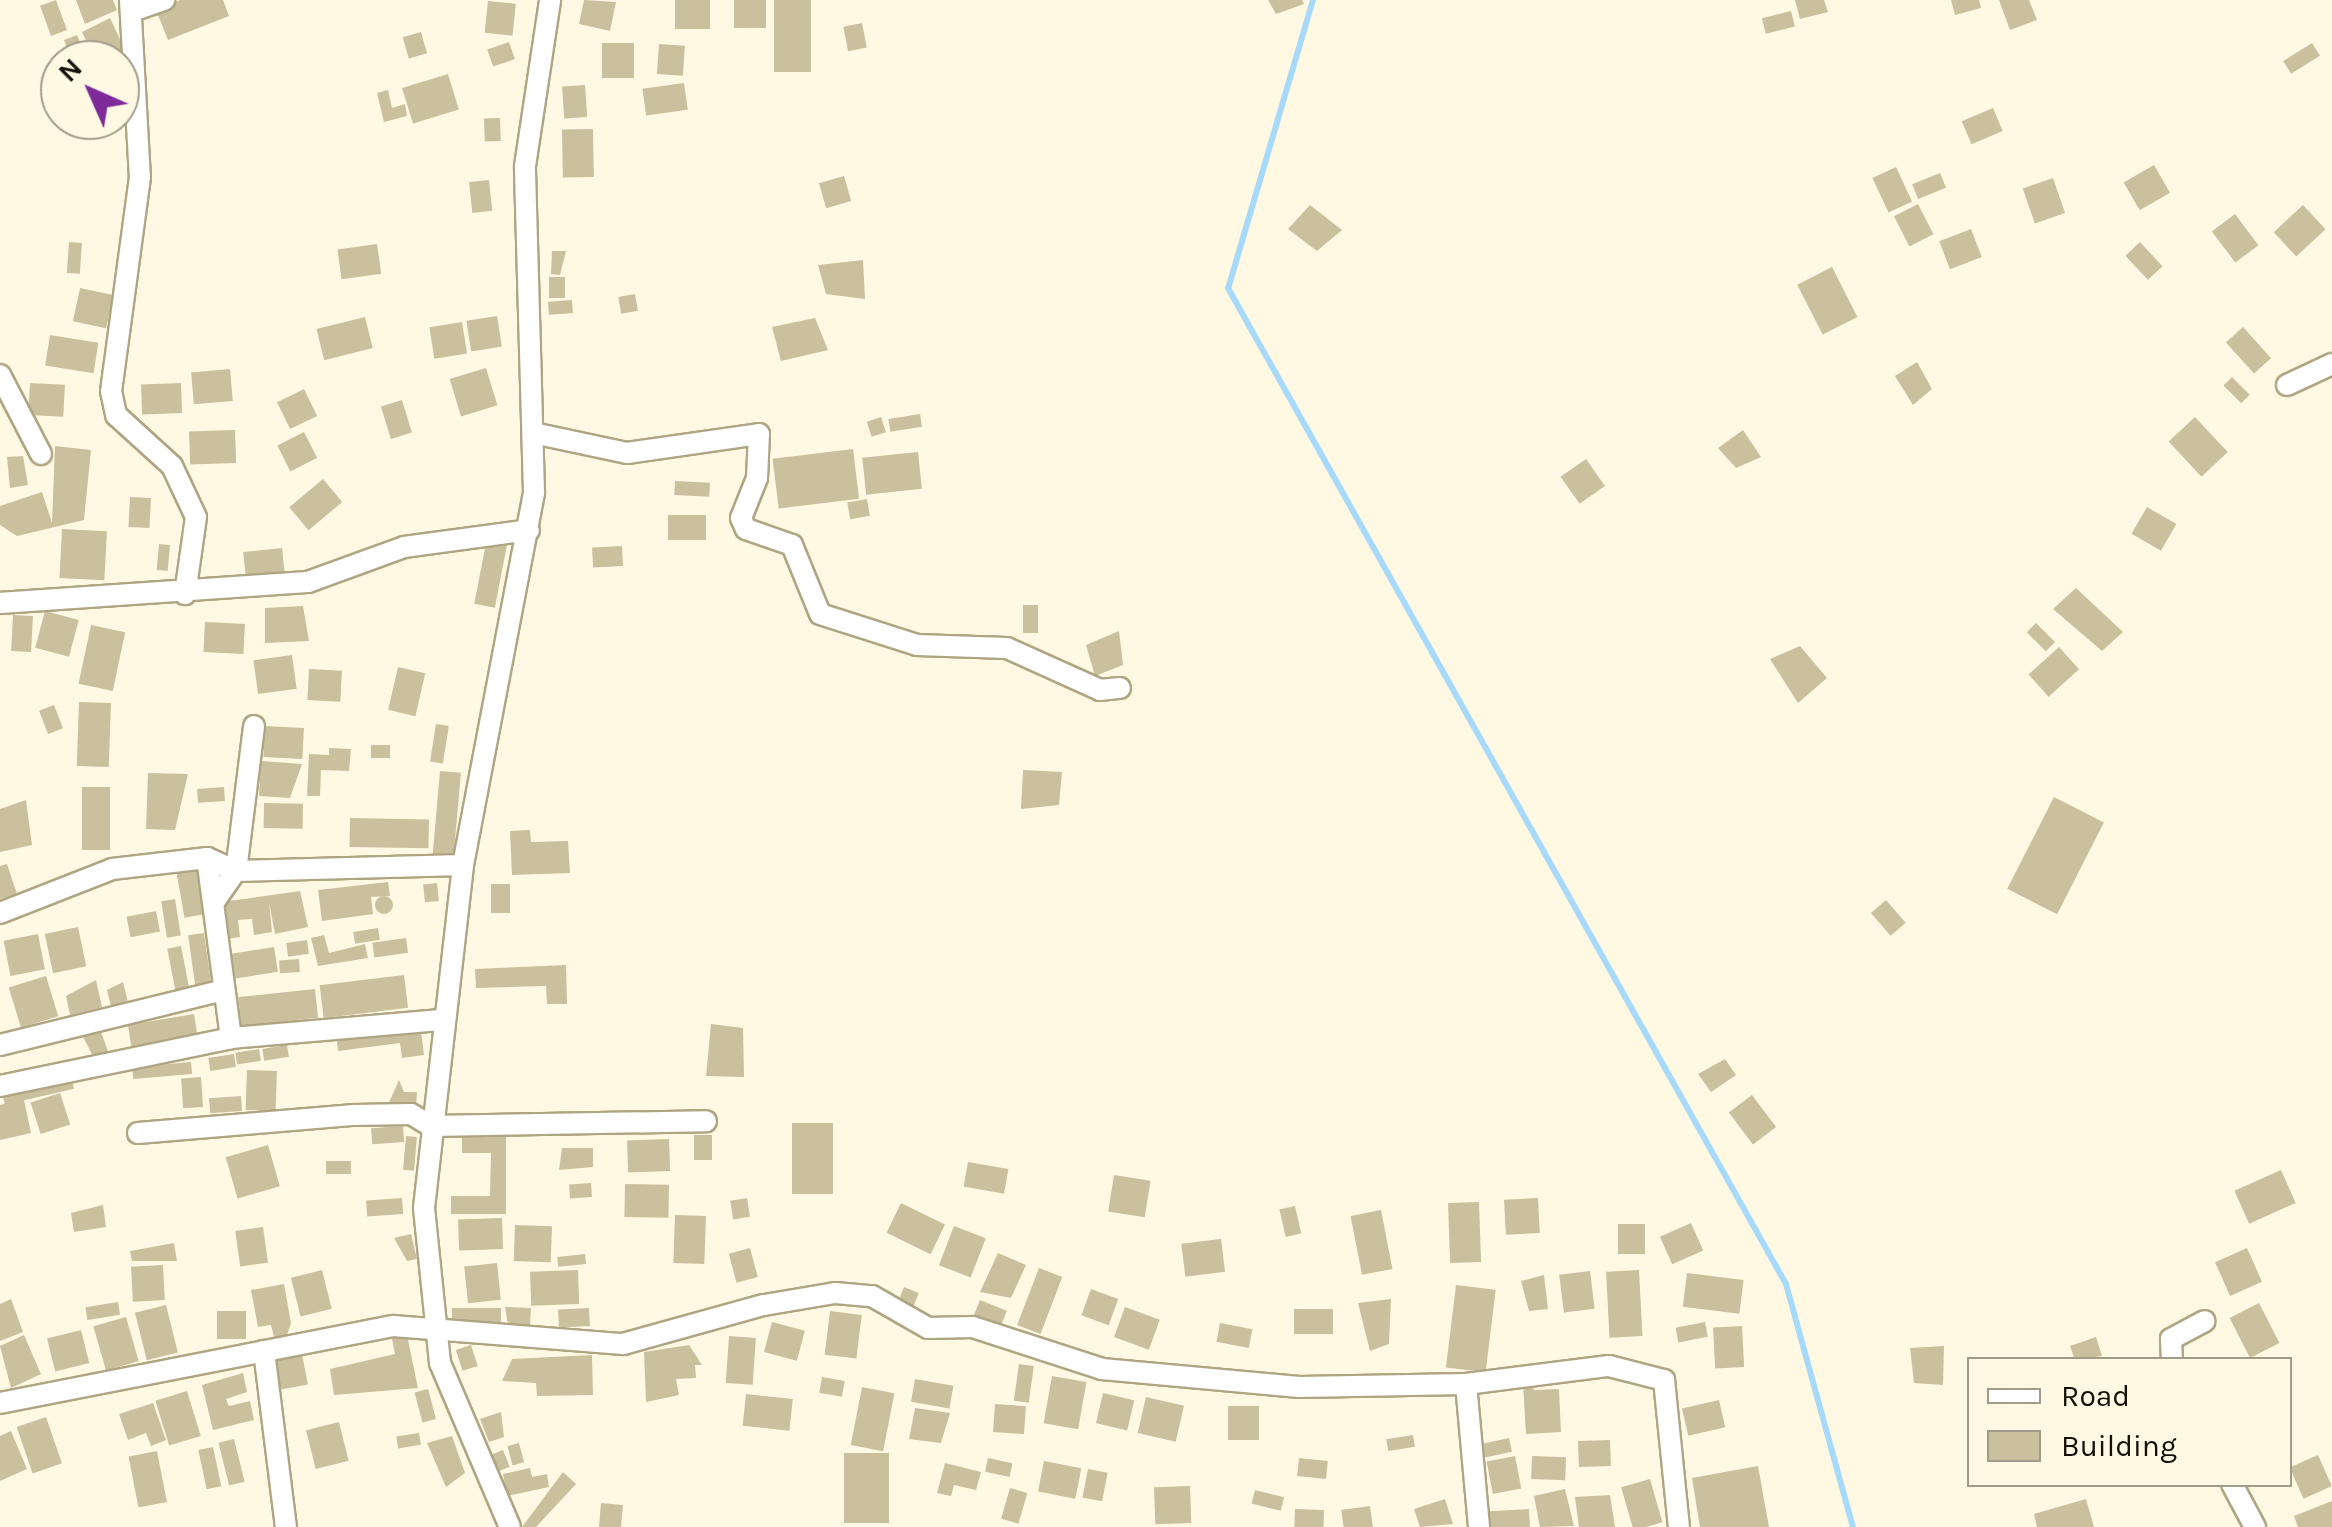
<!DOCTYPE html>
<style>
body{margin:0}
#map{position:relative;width:2332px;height:1527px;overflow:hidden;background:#fff8e3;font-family:Karla,sans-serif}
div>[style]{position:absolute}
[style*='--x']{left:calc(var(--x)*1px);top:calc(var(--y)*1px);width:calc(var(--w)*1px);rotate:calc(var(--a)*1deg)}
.stream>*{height:6px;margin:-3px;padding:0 3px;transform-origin:3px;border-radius:3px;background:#a7dafa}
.building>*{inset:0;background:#cbc09d;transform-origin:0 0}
.round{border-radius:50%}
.roads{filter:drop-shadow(2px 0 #b0a583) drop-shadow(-2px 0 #b0a583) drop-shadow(0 2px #b0a583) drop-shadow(0 -2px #b0a583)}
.minor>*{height:20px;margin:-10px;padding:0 10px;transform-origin:10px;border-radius:10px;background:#fff}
span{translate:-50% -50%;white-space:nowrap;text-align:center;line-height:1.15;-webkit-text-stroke:8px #fff8e3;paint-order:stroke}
.legend{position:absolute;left:1967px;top:1357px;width:325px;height:130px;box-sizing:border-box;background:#fff8e3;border:2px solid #a19b8a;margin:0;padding:12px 18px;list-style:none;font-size:30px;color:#141005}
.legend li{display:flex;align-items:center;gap:20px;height:50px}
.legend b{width:50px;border:2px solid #a19b8a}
.north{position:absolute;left:40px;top:40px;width:100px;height:100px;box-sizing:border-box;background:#fff8e3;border:2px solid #a19b8a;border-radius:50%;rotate:315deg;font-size:28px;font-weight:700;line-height:40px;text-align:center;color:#141005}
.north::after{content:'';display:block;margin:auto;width:35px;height:45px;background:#7e2a99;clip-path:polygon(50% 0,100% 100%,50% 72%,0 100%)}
</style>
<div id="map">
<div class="stream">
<div style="--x:1313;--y:0;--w:300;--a:106.4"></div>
<div style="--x:1228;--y:288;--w:1142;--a:60.74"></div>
<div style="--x:1786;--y:1284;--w:252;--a:74.6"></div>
</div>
<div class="building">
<div style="left:56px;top:0;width:32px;height:17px;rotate:70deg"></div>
<div style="clip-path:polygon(76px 0,113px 0,117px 10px,85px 24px)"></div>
<div style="clip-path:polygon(180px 0,223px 0,229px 16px,168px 40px,156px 10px)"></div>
<div style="clip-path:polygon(584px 0,616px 2px,610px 31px,579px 24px)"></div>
<div style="left:675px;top:0;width:35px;height:29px"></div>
<div style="left:734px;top:0;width:32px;height:28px"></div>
<div style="left:774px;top:0;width:37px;height:72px"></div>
<div style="clip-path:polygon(1268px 0,1302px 0,1304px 4px,1276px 14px)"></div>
<div style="clip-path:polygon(1795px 0,1824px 0,1828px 12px,1800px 19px)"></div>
<div style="clip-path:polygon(1951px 0,1979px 0,1981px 8px,1955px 15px)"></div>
<div style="clip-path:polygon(1999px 0,2029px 0,2037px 20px,2010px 30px)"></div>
<div style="left:488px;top:1px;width:28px;height:32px;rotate:6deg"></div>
<div style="left:1791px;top:11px;width:16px;height:30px;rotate:76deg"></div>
<div style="clip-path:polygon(110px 18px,126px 52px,95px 60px,82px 32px)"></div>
<div style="left:862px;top:23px;width:25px;height:19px;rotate:79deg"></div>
<div style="left:421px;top:32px;width:22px;height:19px;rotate:74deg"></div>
<div style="clip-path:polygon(77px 35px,87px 59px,85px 60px,72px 60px,64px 40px)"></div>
<div style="left:509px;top:42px;width:18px;height:23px;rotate:71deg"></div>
<div style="left:602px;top:43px;width:32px;height:35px"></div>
<div style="left:2312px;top:43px;width:15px;height:34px;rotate:58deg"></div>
<div style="left:659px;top:44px;width:26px;height:30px;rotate:4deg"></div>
<div style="left:448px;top:74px;width:37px;height:48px;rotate:73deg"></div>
<div style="left:684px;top:83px;width:27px;height:42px;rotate:82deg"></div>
<div style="left:585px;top:85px;width:32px;height:23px;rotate:86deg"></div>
<div style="clip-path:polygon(388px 90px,392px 108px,405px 104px,407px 116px,384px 122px,377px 93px)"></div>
<div style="left:1993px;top:108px;width:25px;height:34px;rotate:67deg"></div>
<div style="left:500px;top:118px;width:23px;height:16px;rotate:88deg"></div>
<div style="left:593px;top:129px;width:48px;height:31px;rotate:89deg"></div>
<div style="left:2154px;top:165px;width:32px;height:35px;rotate:60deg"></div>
<div style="left:1896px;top:167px;width:38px;height:26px;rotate:65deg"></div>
<div style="left:1940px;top:173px;width:16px;height:30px;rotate:68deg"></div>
<div style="left:844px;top:176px;width:26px;height:26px;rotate:74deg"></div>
<div style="left:2053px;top:178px;width:37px;height:32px;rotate:71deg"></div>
<div style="left:489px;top:180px;width:31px;height:20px;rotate:84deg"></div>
<div style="left:1918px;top:204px;width:34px;height:27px;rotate:63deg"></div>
<div style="clip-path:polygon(1310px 205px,1342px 230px,1317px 251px,1288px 229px)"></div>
<div style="left:2303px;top:205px;width:33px;height:40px;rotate:47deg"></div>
<div style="left:2235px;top:214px;width:39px;height:29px;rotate:53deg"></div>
<div style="left:1971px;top:229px;width:30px;height:34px;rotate:69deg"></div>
<div style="left:69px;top:242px;width:13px;height:31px;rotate:4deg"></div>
<div style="left:2140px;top:242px;width:33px;height:20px;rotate:47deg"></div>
<div style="left:377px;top:244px;width:30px;height:40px;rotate:82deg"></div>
<div style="clip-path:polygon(552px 251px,566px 251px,560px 275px,551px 274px)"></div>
<div style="clip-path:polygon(863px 260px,865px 299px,826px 294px,818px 265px)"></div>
<div style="left:1832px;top:267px;width:56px;height:39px;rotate:63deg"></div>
<div style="left:565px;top:277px;width:21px;height:16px;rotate:90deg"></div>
<div style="left:80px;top:288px;width:34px;height:34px;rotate:12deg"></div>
<div style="left:635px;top:294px;width:17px;height:17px;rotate:80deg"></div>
<div style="left:572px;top:300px;width:13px;height:24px;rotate:86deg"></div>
<div style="left:497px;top:316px;width:31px;height:31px;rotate:81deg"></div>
<div style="left:365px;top:317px;width:32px;height:50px;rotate:76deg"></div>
<div style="clip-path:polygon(815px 318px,828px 350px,781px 361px,772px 327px)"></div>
<div style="left:462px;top:322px;width:32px;height:33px;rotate:81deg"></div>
<div style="left:2243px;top:327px;width:42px;height:23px;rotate:48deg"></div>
<div style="left:50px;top:335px;width:49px;height:31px;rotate:9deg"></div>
<div style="clip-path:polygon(1917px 362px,1932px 389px,1913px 405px,1895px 376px)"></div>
<div style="left:486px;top:368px;width:39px;height:38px;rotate:73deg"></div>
<div style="left:230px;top:369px;width:32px;height:39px;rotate:85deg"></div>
<div style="left:2232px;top:377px;width:25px;height:12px;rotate:45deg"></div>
<div style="left:30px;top:383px;width:35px;height:32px;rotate:3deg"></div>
<div style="left:181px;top:383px;width:30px;height:40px;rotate:88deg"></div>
<div style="left:304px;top:389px;width:30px;height:30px;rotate:64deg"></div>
<div style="left:402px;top:400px;width:34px;height:22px;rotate:73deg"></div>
<div style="left:920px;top:414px;width:13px;height:32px;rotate:81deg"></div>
<div style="left:881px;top:417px;width:16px;height:15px;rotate:72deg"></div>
<div style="left:2195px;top:417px;width:48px;height:36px;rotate:47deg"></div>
<div style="left:235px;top:430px;width:33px;height:46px;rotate:88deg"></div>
<div style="clip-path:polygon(1743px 430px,1761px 457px,1736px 468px,1718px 448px)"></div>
<div style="left:304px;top:432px;width:29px;height:30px;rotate:63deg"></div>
<div style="clip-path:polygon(55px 446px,91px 450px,84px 520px,17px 536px,0 525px,0 506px,42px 492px,52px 523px)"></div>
<div style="left:853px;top:449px;width:50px;height:81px;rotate:83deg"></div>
<div style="left:918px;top:452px;width:37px;height:56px;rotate:84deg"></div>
<div style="clip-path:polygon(23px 456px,28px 485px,10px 488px,7px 457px)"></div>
<div style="left:1586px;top:459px;width:33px;height:31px;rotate:55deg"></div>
<div style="left:323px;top:479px;width:30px;height:44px;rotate:50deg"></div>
<div style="left:675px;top:481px;width:35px;height:14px;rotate:3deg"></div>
<div style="left:130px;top:497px;width:21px;height:30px;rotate:3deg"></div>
<div style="left:867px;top:499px;width:17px;height:20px;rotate:80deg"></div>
<div style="left:2147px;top:507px;width:34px;height:31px;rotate:30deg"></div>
<div style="left:706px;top:515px;width:25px;height:38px;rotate:90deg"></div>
<div style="left:62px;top:529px;width:45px;height:49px;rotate:3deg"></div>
<div style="left:487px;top:538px;width:21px;height:67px;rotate:11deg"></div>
<div style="left:159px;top:544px;width:11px;height:26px;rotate:5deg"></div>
<div style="left:622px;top:546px;width:20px;height:30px;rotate:87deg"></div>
<div style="left:282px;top:548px;width:31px;height:39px;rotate:84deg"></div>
<div style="clip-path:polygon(2076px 588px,2123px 632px,2102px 651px,2053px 609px)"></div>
<div style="left:1023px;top:605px;width:15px;height:28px"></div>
<div style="clip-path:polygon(303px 606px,309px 641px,265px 643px,265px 608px)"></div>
<div style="left:45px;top:611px;width:35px;height:38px;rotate:15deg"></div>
<div style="left:13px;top:615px;width:20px;height:36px;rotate:3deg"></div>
<div style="left:205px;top:622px;width:40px;height:30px;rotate:3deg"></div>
<div style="left:2036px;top:623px;width:27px;height:13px;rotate:45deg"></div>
<div style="left:91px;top:625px;width:35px;height:60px;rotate:12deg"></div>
<div style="clip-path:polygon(1119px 631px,1123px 665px,1095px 676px,1086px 645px)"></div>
<div style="clip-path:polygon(1800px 646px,1827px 678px,1798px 703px,1770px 659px)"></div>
<div style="left:2059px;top:647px;width:30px;height:41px;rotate:48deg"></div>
<div style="left:292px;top:655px;width:34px;height:39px;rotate:82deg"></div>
<div style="left:398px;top:667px;width:28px;height:44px;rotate:13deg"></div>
<div style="left:309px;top:669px;width:33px;height:31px;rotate:3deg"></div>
<div style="left:79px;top:702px;width:32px;height:64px;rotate:2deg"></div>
<div style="left:54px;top:705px;width:25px;height:16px;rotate:69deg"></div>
<div style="left:436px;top:724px;width:13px;height:38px;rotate:9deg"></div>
<div style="left:265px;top:726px;width:39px;height:31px;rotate:3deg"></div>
<div style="left:371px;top:745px;width:19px;height:13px"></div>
<div style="clip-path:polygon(329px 748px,351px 749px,349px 771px,321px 770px,320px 796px,307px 796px,309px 754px,329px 755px)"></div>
<div style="clip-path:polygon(261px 761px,302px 764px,290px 798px,259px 796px)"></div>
<div style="clip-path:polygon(1023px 770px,1062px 772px,1059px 805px,1021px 809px)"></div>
<div style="left:440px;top:771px;width:21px;height:86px;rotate:5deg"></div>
<div style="clip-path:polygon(148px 773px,188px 774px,175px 830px,146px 829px)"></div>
<div style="left:82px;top:787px;width:28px;height:63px"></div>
<div style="left:224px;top:787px;width:14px;height:27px;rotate:86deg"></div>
<div style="left:2054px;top:797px;width:56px;height:103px;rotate:27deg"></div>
<div style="clip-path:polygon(26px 800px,32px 845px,0 852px,0 809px)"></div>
<div style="left:264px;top:803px;width:39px;height:25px;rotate:1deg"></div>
<div style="left:350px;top:818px;width:79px;height:29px;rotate:1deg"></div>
<div style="clip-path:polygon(530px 830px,531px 842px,568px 841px,570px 873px,512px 875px,510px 831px)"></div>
<div style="clip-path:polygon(7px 864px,17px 894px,0 899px,0 866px)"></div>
<div style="left:196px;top:868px;width:47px;height:20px;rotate:80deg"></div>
<div style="clip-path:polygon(388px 882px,390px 896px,371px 897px,373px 914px,322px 921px,318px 890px)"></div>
<div style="left:437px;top:883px;width:18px;height:14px;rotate:84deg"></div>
<div style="left:491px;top:884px;width:19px;height:29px"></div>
<div style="clip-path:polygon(300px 891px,308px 927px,275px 934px,269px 902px,272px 932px,254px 935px,252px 919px,238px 920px,240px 937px,227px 939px,222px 902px)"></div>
<div class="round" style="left:375px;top:896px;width:18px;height:18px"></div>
<div style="left:175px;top:899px;width:37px;height:14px;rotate:81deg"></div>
<div style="left:1886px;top:900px;width:30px;height:20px;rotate:49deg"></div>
<div style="left:156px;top:911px;width:21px;height:30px;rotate:79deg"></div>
<div style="left:78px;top:927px;width:40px;height:34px;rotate:78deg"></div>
<div style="left:378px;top:928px;width:12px;height:25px;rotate:81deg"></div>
<div style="left:204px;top:933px;width:50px;height:16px;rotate:82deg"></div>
<div style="left:38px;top:934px;width:36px;height:35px;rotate:79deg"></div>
<div style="clip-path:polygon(324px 935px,329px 953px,365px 944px,368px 958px,318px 966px,311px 938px)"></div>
<div style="left:406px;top:938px;width:15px;height:34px;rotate:82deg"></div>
<div style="left:307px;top:940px;width:14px;height:21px;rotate:82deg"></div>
<div style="left:181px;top:946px;width:42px;height:14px;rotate:79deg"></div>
<div style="left:274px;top:947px;width:25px;height:43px;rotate:81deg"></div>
<div style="left:299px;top:959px;width:13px;height:20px;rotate:86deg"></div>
<div style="clip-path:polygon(566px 965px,567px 1004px,547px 1004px,546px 986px,476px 988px,475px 969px)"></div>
<div style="left:404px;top:975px;width:33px;height:85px;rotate:83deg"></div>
<div style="left:46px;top:976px;width:42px;height:39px;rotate:73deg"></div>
<div style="clip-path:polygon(96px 980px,102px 1007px,70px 1015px,66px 996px)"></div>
<div style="clip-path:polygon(123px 982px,128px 1002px,111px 1006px,107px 990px)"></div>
<div style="left:315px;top:989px;width:29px;height:77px;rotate:84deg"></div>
<div style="clip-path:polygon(194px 1014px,197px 1033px,132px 1051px,128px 1025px)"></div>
<div style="clip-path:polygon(711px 1024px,743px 1028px,744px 1077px,706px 1076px)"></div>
<div style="clip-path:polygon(100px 1029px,110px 1057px,95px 1060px,81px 1033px)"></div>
<div style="clip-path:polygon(421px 1031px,424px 1055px,402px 1058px,400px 1043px,338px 1051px,337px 1041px)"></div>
<div style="left:287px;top:1045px;width:12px;height:25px;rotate:81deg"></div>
<div style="left:259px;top:1049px;width:12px;height:24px;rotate:81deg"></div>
<div style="left:234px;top:1054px;width:13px;height:26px;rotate:81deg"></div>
<div style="clip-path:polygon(1725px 1059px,1736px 1075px,1711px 1092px,1698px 1074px)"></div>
<div style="left:191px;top:1062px;width:12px;height:59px;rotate:85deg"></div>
<div style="left:247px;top:1070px;width:30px;height:40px;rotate:2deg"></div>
<div style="left:201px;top:1077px;width:30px;height:20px;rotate:86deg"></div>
<div style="left:72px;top:1080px;width:9px;height:71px;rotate:77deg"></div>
<div style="clip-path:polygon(399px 1080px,404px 1092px,417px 1092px,416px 1106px,388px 1105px)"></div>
<div style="left:60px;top:1093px;width:33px;height:31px;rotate:72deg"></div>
<div style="left:1752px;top:1095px;width:40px;height:29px;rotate:53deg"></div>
<div style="left:241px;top:1096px;width:15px;height:32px;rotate:86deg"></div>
<div style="clip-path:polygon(24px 1100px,31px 1133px,0 1140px,0 1105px)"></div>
<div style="left:792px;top:1123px;width:41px;height:71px"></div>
<div style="left:403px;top:1126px;width:16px;height:32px;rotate:86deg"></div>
<div style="clip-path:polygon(462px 1131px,506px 1131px,506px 1214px,451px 1214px,451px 1196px,490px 1196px,491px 1153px,462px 1153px)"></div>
<div style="left:694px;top:1135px;width:18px;height:25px"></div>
<div style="left:406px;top:1136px;width:11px;height:34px;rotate:5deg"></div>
<div style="left:669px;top:1139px;width:32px;height:42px;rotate:88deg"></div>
<div style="left:268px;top:1145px;width:43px;height:44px;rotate:74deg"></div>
<div style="clip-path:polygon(562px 1148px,593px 1148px,593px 1167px,559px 1170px)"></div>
<div style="left:326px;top:1161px;width:25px;height:13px"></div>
<div style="left:968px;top:1162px;width:41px;height:25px;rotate:10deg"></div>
<div style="left:2281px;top:1170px;width:36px;height:51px;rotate:66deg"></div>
<div style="left:1114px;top:1175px;width:37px;height:37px;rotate:9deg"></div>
<div style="left:591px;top:1183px;width:14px;height:22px;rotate:86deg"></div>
<div style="left:625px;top:1184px;width:44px;height:33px;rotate:1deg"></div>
<div style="left:402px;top:1198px;width:16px;height:36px;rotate:86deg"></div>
<div style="left:747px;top:1198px;width:19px;height:17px;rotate:81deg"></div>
<div style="left:1538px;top:1198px;width:35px;height:34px;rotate:87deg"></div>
<div style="left:1479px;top:1202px;width:60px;height:31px;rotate:88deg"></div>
<div style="left:901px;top:1203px;width:49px;height:33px;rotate:26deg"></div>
<div style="clip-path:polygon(103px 1205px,106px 1227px,74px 1232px,71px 1213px)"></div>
<div style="left:1295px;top:1206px;width:28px;height:16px;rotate:77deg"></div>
<div style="left:1381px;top:1210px;width:60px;height:31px;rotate:79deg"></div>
<div style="left:675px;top:1215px;width:31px;height:48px;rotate:2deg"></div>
<div style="left:502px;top:1218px;width:31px;height:44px;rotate:88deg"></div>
<div style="left:1691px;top:1223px;width:30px;height:34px;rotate:66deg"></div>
<div style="left:1618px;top:1224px;width:27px;height:30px"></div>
<div style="left:515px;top:1225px;width:37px;height:36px;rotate:2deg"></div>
<div style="left:954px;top:1226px;width:34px;height:42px;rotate:21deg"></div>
<div style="left:263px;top:1227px;width:36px;height:28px;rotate:82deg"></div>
<div style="clip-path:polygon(411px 1234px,417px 1259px,407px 1261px,394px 1238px)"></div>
<div style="left:1221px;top:1239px;width:33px;height:40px;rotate:83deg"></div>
<div style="clip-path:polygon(174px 1243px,177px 1261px,132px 1261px,130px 1251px)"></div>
<div style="left:750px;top:1248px;width:30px;height:22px;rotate:75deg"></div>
<div style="left:2247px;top:1248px;width:37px;height:35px;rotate:66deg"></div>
<div style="clip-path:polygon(998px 1253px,1026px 1265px,1011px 1298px,980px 1292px)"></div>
<div style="left:585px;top:1254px;width:10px;height:28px;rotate:84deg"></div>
<div style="left:497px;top:1263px;width:37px;height:33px;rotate:84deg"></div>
<div style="left:163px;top:1265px;width:35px;height:32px;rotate:87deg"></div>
<div style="left:1039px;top:1268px;width:25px;height:61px;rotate:21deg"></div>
<div style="left:322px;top:1270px;width:40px;height:32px;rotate:76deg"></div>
<div style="left:578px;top:1270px;width:34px;height:48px;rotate:88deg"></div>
<div style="left:1639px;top:1270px;width:66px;height:33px;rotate:87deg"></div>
<div style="left:1590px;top:1271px;width:38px;height:31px;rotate:83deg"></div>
<div style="left:1687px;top:1273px;width:57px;height:34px;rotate:7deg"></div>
<div style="clip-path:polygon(1544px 1275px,1548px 1309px,1529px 1311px,1521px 1281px)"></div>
<div style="clip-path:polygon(284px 1284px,291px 1323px,287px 1335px,274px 1337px,271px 1325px,258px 1327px,251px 1290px)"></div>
<div style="left:1456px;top:1285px;width:40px;height:83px;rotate:7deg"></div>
<div style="left:904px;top:1287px;width:16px;height:14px;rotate:22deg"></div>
<div style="left:1091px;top:1289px;width:29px;height:28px;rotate:20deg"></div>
<div style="clip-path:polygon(11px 1299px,23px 1332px,0 1341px,0 1304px)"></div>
<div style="clip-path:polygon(1391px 1299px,1389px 1344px,1370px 1351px,1358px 1303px)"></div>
<div style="left:980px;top:1300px;width:29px;height:18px;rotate:22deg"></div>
<div style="left:118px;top:1302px;width:13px;height:33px;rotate:81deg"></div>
<div style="left:2259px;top:1303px;width:45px;height:33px;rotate:63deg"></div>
<div style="left:166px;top:1305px;width:49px;height:32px;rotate:76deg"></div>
<div style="clip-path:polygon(505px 1307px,531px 1308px,530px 1325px,508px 1324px)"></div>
<div style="left:1125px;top:1307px;width:37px;height:32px;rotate:20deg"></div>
<div style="left:501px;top:1308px;width:16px;height:49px;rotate:90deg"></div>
<div style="left:589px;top:1308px;width:18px;height:31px;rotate:87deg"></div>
<div style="left:1294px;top:1309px;width:39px;height:25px"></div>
<div style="left:246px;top:1311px;width:28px;height:29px;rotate:90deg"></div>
<div style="left:830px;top:1311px;width:32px;height:44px;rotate:7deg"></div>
<div style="left:126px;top:1317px;width:46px;height:34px;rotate:74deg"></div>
<div style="left:772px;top:1322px;width:34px;height:31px;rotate:15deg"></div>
<div style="left:1705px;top:1322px;width:15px;height:30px;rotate:79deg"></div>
<div style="left:1220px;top:1323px;width:33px;height:19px;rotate:11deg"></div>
<div style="left:1742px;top:1326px;width:41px;height:29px;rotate:87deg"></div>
<div style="left:81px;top:1330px;width:34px;height:35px;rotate:76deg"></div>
<div style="clip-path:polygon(24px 1335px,41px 1374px,11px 1388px,0 1346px)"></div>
<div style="clip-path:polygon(407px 1335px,418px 1388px,334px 1395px,330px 1369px,395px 1354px,392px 1339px)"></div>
<div style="left:729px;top:1336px;width:27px;height:47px;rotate:4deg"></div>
<div style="clip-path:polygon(2096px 1337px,2102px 1356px,2075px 1360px,2070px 1346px)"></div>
<div style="left:471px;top:1345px;width:22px;height:16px;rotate:72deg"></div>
<div style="clip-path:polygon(689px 1345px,702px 1365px,695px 1365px,696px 1378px,676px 1379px,679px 1395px,646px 1402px,644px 1352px)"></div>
<div style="clip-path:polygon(1944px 1346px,1943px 1385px,1914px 1383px,1910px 1348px)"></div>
<div style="left:302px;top:1354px;width:31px;height:32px;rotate:79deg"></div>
<div style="clip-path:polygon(592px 1355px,593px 1395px,537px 1396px,536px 1383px,502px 1381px,512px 1359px)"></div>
<div style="left:1019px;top:1364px;width:15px;height:37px;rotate:8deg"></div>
<div style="clip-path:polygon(243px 1373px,247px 1392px,226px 1399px,229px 1406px,250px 1401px,254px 1420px,213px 1430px,202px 1385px)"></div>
<div style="left:1052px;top:1376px;width:35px;height:48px;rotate:10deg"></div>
<div style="left:822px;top:1377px;width:23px;height:16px;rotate:10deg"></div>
<div style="left:915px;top:1379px;width:39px;height:23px;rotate:10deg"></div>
<div style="clip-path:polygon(1533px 1382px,1534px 1390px,1559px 1389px,1561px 1432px,1526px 1434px,1523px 1383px)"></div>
<div style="left:862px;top:1387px;width:33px;height:59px;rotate:11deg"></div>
<div style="left:428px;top:1389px;width:31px;height:14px;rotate:75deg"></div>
<div style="left:187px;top:1391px;width:47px;height:33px;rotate:73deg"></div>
<div style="left:1103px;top:1393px;width:32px;height:31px;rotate:13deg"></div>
<div style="left:746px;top:1394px;width:47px;height:32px;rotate:6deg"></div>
<div style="left:1146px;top:1397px;width:39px;height:37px;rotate:13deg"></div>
<div style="left:1719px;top:1400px;width:28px;height:38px;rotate:77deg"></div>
<div style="clip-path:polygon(153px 1403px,166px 1440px,151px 1446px,146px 1433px,128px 1440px,119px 1414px)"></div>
<div style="left:995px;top:1404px;width:31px;height:28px;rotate:4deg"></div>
<div style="left:1228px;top:1406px;width:31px;height:34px"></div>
<div style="clip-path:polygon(915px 1408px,950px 1413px,941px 1443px,909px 1439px)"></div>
<div style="clip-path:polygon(501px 1412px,504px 1437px,489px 1442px,480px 1419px)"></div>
<div style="left:46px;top:1417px;width:49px;height:31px;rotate:71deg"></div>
<div style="left:339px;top:1422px;width:40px;height:34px;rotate:76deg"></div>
<div style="clip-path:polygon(11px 1431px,27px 1469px,0 1481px,0 1436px)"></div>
<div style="left:419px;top:1433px;width:12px;height:23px;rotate:81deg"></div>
<div style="left:1413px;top:1435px;width:12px;height:27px;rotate:81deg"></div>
<div style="clip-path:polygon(452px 1436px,465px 1473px,446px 1487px,427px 1443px)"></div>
<div style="left:1509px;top:1438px;width:14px;height:31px;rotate:78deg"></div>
<div style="left:234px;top:1439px;width:44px;height:16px;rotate:76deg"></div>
<div style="left:1610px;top:1440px;width:26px;height:32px;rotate:88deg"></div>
<div style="left:519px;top:1443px;width:20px;height:12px;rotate:75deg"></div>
<div style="left:213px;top:1447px;width:40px;height:15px;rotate:78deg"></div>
<div style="left:503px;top:1450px;width:18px;height:14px;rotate:68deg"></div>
<div style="left:157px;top:1451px;width:52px;height:29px;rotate:79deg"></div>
<div style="left:844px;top:1453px;width:45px;height:70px"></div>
<div style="left:2318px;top:1455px;width:34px;height:31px;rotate:66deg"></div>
<div style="left:1515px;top:1456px;width:33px;height:29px;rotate:79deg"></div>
<div style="left:1532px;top:1456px;width:34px;height:23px;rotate:2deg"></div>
<div style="left:988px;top:1458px;width:25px;height:14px;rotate:12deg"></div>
<div style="left:1299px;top:1458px;width:29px;height:18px;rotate:6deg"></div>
<div style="left:1044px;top:1461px;width:38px;height:31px;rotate:11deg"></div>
<div style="clip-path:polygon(945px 1463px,981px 1472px,976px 1490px,954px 1485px,951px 1496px,937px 1493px)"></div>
<div style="clip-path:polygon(1758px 1466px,1769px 1527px,1700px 1527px,1692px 1478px)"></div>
<div style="clip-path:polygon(530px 1468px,532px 1477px,547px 1474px,549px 1487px,507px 1496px,503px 1474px)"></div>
<div style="left:1088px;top:1469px;width:20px;height:29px;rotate:11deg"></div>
<div style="clip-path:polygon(563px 1472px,576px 1484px,536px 1527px,522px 1527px)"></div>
<div style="left:1650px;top:1479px;width:45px;height:30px;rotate:74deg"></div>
<div style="left:1190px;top:1486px;width:37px;height:36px;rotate:88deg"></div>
<div style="left:1010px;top:1488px;width:18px;height:32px;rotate:16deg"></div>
<div style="clip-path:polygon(1565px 1489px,1574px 1526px,1540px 1527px,1534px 1496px)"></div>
<div style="left:1255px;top:1490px;width:30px;height:14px;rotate:14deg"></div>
<div style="clip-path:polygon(1610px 1495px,1615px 1527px,1579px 1527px,1575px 1497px)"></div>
<div style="clip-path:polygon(1445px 1499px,1453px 1524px,1420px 1527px,1414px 1509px)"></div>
<div style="clip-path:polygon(2086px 1499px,2094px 1527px,2037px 1527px,2034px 1514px)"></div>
<div style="clip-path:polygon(2332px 1501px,2332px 1527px,2298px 1527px,2294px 1516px)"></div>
<div style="left:601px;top:1503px;width:22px;height:24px;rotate:5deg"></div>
<div style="left:1370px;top:1506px;width:21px;height:29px;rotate:82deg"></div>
<div style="left:1295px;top:1509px;width:29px;height:18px;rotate:2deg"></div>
<div style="left:1529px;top:1509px;width:18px;height:41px;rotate:87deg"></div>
</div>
<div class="roads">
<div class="minor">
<div style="--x:130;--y:0;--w:177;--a:86.8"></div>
<div style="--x:140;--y:177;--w:216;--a:97.7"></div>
<div style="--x:111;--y:391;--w:25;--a:78"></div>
<div style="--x:116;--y:415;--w:76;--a:42.3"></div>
<div style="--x:172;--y:466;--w:56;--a:64.8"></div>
<div style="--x:196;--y:517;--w:78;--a:98.1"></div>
<div style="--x:135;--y:10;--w:31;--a:-19"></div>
<div style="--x:0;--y:375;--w:89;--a:62.6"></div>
<div style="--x:2287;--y:385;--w:50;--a:-25"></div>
<div style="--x:538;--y:434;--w:91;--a:12.1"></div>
<div style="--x:627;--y:453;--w:133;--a:-8.2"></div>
<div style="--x:759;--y:434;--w:44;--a:92.6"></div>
<div style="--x:757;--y:478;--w:43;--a:111.8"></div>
<div style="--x:741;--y:518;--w:12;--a:66"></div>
<div style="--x:746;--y:529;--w:49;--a:19.2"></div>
<div style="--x:792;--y:545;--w:74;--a:67.9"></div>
<div style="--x:820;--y:614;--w:102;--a:17.7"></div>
<div style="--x:917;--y:645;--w:90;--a:1.9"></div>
<div style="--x:1007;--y:648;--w:102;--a:24.3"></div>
<div style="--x:1100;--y:690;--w:20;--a:-6"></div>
<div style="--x:0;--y:603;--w:309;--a:-3.9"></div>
<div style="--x:308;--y:582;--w:102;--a:-20"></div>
<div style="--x:404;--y:547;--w:126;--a:-7.7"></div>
<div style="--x:207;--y:858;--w:182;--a:82.4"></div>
<div style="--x:214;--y:902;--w:38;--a:-55"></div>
<div style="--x:236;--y:871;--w:146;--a:-82.9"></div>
<div style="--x:0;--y:913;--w:120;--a:-21.4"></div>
<div style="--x:112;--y:869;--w:96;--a:-6.6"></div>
<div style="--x:207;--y:858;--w:32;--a:24"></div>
<div style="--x:236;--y:871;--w:227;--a:-1.5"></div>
<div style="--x:0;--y:1045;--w:231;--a:-13.8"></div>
<div style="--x:0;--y:1086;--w:236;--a:-11.7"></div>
<div style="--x:231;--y:1038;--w:212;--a:-4.9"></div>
<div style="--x:138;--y:1133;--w:217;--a:-4.8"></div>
<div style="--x:354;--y:1115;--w:57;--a:-1"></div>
<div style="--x:411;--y:1114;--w:23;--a:31"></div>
<div style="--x:431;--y:1126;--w:275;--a:-1"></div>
<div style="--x:264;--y:1351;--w:177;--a:82.9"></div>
<div style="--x:2172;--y:1360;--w:21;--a:-93"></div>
<div style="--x:2171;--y:1339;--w:38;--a:-28"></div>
<div style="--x:1466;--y:1384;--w:144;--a:-7.2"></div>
<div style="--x:1609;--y:1366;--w:57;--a:14.3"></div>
<div style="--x:1664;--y:1380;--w:148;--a:84.2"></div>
<div style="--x:0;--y:1403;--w:400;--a:-11.1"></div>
<div style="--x:393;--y:1326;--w:231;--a:4.5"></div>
<div style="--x:623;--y:1344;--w:146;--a:-15.5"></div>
<div style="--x:764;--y:1305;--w:72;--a:-9.6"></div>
<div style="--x:835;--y:1293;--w:37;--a:5"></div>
<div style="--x:872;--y:1296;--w:64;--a:29.7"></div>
<div style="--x:928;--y:1328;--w:45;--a:-1.3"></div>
<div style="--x:973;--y:1327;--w:136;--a:18"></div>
<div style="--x:1102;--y:1369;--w:198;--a:5.2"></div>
<div style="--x:1299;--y:1387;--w:167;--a:-1"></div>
<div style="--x:1466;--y:1384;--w:144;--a:84.8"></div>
<div style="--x:2232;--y:1484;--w:49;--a:61.9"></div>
<div style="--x:510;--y:1527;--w:178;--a:-113.1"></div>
<div style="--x:440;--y:1363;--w:156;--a:-95.9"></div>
<div style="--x:424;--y:1208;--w:345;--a:-83.5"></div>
<div style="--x:463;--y:865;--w:379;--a:-79.2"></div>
<div style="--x:534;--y:493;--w:327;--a:-91.6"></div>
<div style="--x:525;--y:166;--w:168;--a:-81.4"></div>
</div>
</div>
<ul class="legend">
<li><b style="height:12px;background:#fff"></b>Road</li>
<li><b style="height:28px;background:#cbc09d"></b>Building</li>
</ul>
<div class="north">N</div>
</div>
